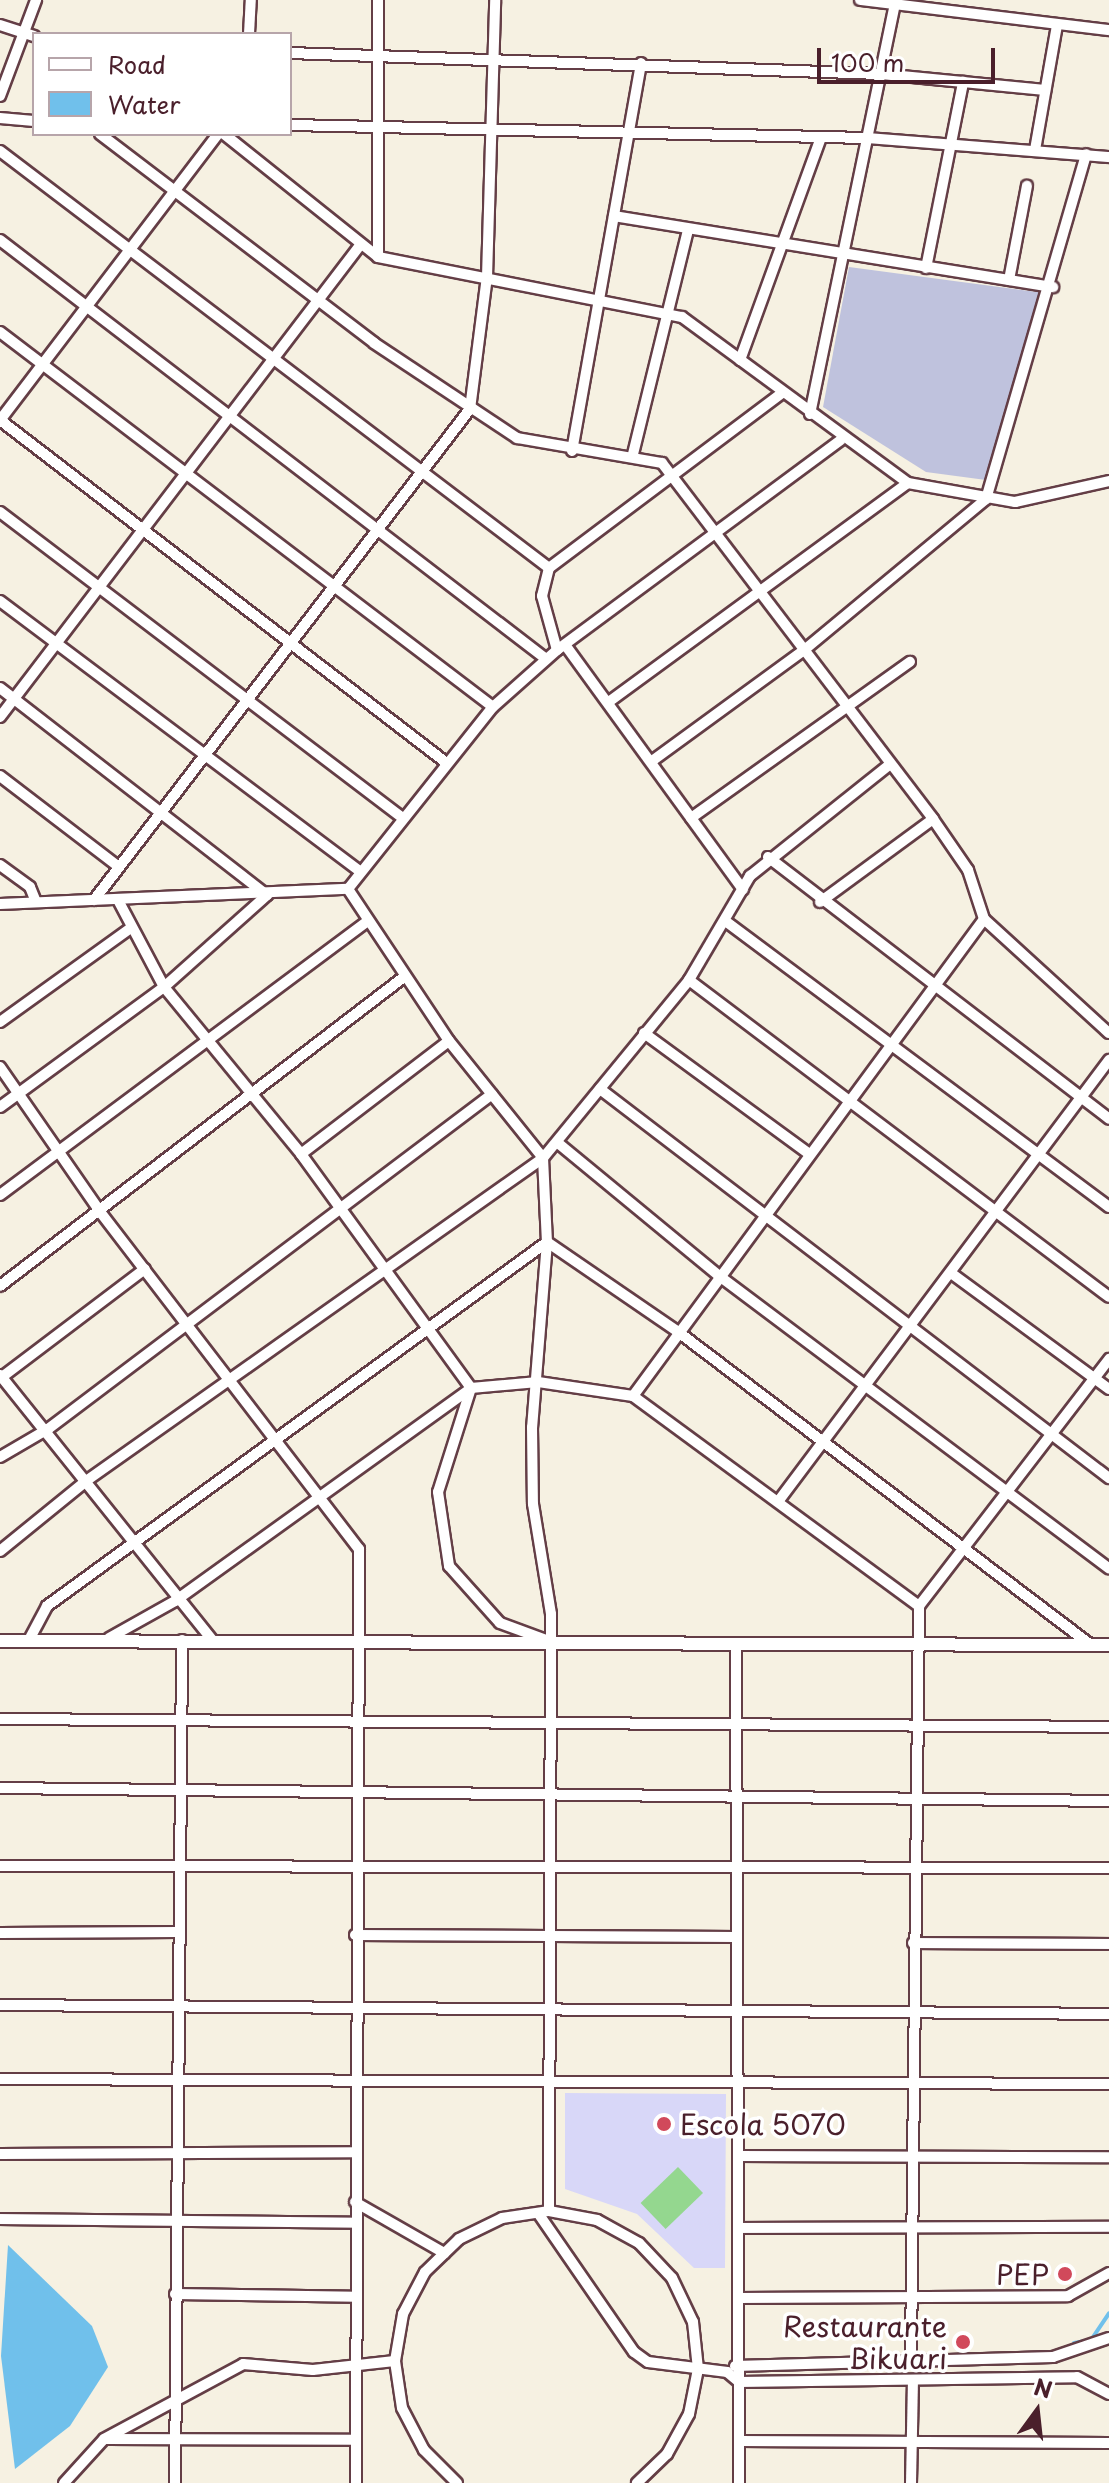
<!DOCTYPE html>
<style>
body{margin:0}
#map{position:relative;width:1109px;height:2483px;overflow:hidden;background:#f6f1e2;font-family:"Playpen Sans",sans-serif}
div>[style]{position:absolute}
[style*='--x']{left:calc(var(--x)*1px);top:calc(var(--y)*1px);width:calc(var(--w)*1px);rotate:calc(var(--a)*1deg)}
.built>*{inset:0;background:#d8d7f8}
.industrial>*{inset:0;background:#bfc2dd}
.green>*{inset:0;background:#94d78f;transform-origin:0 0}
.water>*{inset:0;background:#70c0eb}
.stream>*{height:4px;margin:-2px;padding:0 2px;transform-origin:2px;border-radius:2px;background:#70c0eb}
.roads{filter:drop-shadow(2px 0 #643e46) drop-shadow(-2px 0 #643e46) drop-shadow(0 2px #643e46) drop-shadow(0 -2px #643e46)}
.minor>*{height:10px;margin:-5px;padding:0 5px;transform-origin:5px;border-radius:5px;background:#fff}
.tertiary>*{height:12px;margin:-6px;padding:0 6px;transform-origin:6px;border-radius:6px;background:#fff}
.dots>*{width:22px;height:22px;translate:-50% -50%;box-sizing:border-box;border:4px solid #fff;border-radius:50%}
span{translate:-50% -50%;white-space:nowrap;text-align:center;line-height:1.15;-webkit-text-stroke:7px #fff;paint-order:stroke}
.poi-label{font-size:28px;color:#4a1f2b}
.left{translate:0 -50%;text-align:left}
.right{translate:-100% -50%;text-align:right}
.legend{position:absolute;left:32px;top:32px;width:260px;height:104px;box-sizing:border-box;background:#fff;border:2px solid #b7a5aa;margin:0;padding:10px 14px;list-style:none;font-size:24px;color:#4a1f2b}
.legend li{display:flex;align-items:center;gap:16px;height:40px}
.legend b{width:40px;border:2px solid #b7a5aa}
.north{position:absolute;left:997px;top:2371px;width:80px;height:80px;-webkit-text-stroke:6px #fff;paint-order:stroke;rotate:15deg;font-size:22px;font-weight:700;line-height:32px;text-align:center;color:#4a1f2b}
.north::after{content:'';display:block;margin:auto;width:28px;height:36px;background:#4a1f2b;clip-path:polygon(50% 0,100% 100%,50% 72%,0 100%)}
.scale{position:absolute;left:817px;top:48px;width:178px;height:36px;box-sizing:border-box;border:4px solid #4a1f2b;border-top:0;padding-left:10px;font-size:24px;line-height:28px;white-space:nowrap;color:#4a1f2b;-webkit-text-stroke:6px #fff;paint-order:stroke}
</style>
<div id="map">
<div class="built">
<div style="clip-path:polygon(565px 2093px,726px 2094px,725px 2268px,694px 2268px,637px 2214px,565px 2189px)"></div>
</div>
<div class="industrial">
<div style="clip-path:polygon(849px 267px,1045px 293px,986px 480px,926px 472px,823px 407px)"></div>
</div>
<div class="green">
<div style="left:678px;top:2167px;width:36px;height:52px;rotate:46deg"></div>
</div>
<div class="water">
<div style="clip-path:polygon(8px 2245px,92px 2326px,108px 2367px,70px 2426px,15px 2469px,1px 2356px)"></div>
</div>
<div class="stream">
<div style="--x:1074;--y:2343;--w:17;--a:-10"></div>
<div style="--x:1091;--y:2340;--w:32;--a:-56"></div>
</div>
<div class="roads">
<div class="minor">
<div style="--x:860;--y:0;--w:251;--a:6.9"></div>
<div style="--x:0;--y:25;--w:36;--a:18"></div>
<div style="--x:249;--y:34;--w:34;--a:-87"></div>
<div style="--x:290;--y:53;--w:591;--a:2.04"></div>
<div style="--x:881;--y:74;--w:165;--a:5.6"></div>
<div style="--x:0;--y:96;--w:103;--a:-69.4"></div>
<div style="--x:0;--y:118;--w:34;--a:5"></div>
<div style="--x:290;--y:125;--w:576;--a:1.29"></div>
<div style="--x:866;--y:138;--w:244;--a:4.5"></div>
<div style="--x:100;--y:134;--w:345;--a:37.3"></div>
<div style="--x:374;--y:343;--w:172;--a:33.6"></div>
<div style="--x:517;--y:438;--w:147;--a:9.8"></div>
<div style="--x:662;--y:463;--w:447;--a:52.7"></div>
<div style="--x:933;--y:819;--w:62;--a:55.5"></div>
<div style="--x:968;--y:870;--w:52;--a:71.9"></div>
<div style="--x:984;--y:919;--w:169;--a:42.4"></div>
<div style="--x:218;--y:134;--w:360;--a:127.3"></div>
<div style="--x:0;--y:420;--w:560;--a:37.52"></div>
<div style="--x:224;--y:134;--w:197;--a:38.6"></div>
<div style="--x:378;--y:257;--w:310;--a:11.2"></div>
<div style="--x:682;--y:317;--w:280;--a:36.3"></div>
<div style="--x:908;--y:483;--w:109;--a:10.1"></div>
<div style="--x:1015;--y:502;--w:96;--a:-12.6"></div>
<div style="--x:1035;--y:150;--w:127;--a:-80"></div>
<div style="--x:0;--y:151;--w:689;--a:37.22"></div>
<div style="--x:614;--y:216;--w:445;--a:9.2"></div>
<div style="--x:0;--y:240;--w:688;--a:37.5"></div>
<div style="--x:378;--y:257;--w:257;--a:-90"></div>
<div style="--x:926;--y:268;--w:190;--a:-78.7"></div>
<div style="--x:1009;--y:280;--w:96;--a:-79.2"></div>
<div style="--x:0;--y:332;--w:619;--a:37.26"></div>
<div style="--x:740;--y:360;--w:237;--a:-70"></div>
<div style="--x:810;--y:414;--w:418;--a:-78.3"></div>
<div style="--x:572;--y:451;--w:394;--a:-79.9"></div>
<div style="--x:633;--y:454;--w:231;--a:-76.2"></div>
<div style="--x:0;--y:512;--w:502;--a:37.23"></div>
<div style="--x:0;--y:601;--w:450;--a:36.9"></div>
<div style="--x:566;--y:646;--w:301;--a:54"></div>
<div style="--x:557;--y:650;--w:56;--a:-105.5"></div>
<div style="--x:542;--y:596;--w:29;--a:-76"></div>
<div style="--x:549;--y:568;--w:291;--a:-36.9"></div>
<div style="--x:0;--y:688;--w:338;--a:37.8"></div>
<div style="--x:267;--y:895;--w:138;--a:138.2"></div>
<div style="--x:164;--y:987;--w:203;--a:143.8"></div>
<div style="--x:610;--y:701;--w:369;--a:-36.2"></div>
<div style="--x:0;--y:717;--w:595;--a:-52.65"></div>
<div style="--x:652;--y:761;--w:187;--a:-36.1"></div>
<div style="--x:803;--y:651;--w:238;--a:-39.7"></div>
<div style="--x:986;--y:499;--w:359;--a:-73.8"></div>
<div style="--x:0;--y:776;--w:150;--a:37.4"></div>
<div style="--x:691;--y:818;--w:269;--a:-35.5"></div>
<div style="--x:768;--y:857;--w:430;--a:37.5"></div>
<div style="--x:0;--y:865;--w:37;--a:36"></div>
<div style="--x:30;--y:887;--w:16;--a:68"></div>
<div style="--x:348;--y:889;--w:182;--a:56.4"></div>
<div style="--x:449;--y:1041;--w:150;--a:51.2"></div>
<div style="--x:543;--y:1158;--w:84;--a:87.3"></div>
<div style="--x:547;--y:1242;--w:186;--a:94.6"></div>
<div style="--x:532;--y:1427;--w:77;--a:89.3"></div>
<div style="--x:533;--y:1504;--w:111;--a:80.7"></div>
<div style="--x:551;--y:1614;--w:597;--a:90.19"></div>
<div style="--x:348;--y:889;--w:233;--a:-51.5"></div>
<div style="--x:493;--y:707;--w:86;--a:-41.7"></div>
<div style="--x:557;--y:650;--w:353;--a:-36.5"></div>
<div style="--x:94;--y:900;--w:618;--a:-52.56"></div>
<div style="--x:470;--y:409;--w:133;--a:-82.7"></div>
<div style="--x:487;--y:277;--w:277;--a:-88.3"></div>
<div style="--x:118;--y:900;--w:98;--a:62.1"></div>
<div style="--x:164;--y:987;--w:216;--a:50.6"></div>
<div style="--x:301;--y:1154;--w:289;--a:54"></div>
<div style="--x:471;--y:1388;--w:109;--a:107.6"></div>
<div style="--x:438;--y:1492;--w:75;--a:81.5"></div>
<div style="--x:449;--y:1566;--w:76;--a:48.2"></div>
<div style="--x:500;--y:1623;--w:52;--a:20.2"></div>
<div style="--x:820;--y:902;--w:140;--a:-36.3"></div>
<div style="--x:0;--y:904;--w:348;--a:-2.5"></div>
<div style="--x:728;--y:923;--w:475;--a:36.7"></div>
<div style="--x:689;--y:980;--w:526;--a:37.04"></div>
<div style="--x:0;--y:1022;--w:161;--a:-35.7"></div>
<div style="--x:644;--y:1033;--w:203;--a:36.2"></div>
<div style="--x:0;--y:1067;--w:178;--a:55.3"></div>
<div style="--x:101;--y:1213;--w:424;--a:52.5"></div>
<div style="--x:359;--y:1549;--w:934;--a:90.18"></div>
<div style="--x:600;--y:1089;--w:641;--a:37.39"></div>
<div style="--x:558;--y:1143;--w:207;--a:39.5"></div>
<div style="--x:718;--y:1275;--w:489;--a:36.9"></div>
<div style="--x:301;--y:1154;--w:186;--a:-37.4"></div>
<div style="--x:0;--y:1195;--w:457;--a:-36.7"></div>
<div style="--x:951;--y:1273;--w:196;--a:36.3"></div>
<div style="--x:0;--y:1286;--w:509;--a:-37.41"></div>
<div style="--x:0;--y:1375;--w:339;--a:51.3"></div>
<div style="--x:2;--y:1377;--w:179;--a:-37.1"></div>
<div style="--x:633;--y:1396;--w:592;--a:-53.65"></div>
<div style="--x:0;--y:1457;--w:56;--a:-30.3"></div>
<div style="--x:48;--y:1429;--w:556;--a:-37.03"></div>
<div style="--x:780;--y:1499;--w:549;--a:-53.15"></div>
<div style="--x:0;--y:1551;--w:111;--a:-39.1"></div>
<div style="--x:86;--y:1481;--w:560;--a:-35.25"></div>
<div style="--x:543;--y:1158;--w:230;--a:-50.6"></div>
<div style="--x:689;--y:980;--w:121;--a:-59.6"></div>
<div style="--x:750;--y:876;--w:176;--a:-38.6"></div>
<div style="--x:919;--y:1606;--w:312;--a:-52.4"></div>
<div style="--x:109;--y:1638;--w:76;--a:-29.3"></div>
<div style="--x:175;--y:1601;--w:365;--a:-35.7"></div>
<div style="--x:471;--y:1388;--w:67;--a:-5.1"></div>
<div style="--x:538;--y:1382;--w:96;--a:8.4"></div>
<div style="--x:633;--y:1396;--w:355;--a:36.3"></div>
<div style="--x:919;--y:1606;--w:755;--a:90.61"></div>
<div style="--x:29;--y:1640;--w:38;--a:-62"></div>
<div style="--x:47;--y:1606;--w:618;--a:-36.05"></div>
<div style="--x:547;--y:1242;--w:158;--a:34.4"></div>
<div style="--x:677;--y:1331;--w:520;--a:37.18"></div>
<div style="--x:736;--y:1643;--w:840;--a:89.8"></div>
<div style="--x:0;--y:1719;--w:1109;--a:0.41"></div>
<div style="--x:0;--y:1788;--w:1109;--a:0.67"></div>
<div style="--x:0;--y:1866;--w:1109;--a:0.1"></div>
<div style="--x:0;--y:1933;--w:178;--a:-0.3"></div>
<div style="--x:355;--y:1935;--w:382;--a:0.3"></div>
<div style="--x:913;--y:1943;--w:196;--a:0.3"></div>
<div style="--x:0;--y:2005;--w:1109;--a:0.46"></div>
<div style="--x:0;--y:2079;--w:1109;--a:0.26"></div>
<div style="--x:0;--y:2154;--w:355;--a:-0.3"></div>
<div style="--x:739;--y:2156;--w:370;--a:0.2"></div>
<div style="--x:355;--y:2202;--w:103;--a:29.8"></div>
<div style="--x:538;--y:2213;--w:169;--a:55.4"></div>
<div style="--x:634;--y:2352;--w:17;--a:36"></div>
<div style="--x:648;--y:2362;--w:80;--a:7.2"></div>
<div style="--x:727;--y:2372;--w:16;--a:40"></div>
<div style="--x:739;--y:2382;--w:338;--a:-0.8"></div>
<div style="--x:1077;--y:2377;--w:36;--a:28"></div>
<div style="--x:0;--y:2219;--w:355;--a:0.6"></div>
<div style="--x:738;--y:2228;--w:371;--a:-0.2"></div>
<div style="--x:175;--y:2294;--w:181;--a:0.9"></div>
<div style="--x:738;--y:2298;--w:330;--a:-0.3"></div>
<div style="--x:1068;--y:2296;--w:47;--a:-29.3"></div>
<div style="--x:735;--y:2366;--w:318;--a:-1.6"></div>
<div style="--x:1053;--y:2357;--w:59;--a:-18.7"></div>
<div style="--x:106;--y:2439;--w:250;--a:0.2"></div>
<div style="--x:740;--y:2441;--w:369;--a:0.3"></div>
<div style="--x:64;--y:2483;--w:59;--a:-47.7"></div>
<div style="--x:104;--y:2439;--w:158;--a:-28.3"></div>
<div style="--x:243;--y:2364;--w:70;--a:4.9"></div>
<div style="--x:313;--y:2370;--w:82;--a:-6.3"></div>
<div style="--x:175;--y:2483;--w:843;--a:-89.52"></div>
<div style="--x:457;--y:2483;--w:47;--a:-135"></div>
<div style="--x:424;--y:2450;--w:47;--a:-117.6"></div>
<div style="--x:402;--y:2408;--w:48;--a:-98.5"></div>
<div style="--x:395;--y:2361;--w:48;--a:-80.3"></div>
<div style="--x:403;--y:2314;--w:47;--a:-62.4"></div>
<div style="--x:425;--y:2272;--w:47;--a:-44.1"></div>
<div style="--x:459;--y:2239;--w:48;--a:-26"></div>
<div style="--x:502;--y:2218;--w:48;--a:-8.5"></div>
<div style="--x:549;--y:2211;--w:49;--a:10.6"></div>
<div style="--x:597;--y:2220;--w:48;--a:28.7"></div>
<div style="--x:639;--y:2243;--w:48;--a:46.7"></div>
<div style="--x:672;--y:2278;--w:49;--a:64.5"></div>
<div style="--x:693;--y:2322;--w:47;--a:83.9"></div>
<div style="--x:698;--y:2369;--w:46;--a:101.3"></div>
<div style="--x:689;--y:2414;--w:46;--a:118.8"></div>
<div style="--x:667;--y:2454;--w:42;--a:136"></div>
<div style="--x:911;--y:2483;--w:103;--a:-88.9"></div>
</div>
<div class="tertiary">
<div style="--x:0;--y:1641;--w:1109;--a:0.21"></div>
</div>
</div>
<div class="dots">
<div style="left:664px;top:2124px;background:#d1495b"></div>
<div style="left:1065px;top:2274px;background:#d1495b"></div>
<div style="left:963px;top:2342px;background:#d1495b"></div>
</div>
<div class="poi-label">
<span class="left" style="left:680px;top:2124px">Escola 5070</span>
<span class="right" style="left:1049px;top:2274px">PEP</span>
<span class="right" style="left:947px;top:2342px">Restaurante<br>Bikuari</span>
</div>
<ul class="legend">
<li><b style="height:10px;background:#fff"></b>Road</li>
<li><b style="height:22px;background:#70c0eb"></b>Water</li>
</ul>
<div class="north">N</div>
<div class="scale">100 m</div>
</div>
